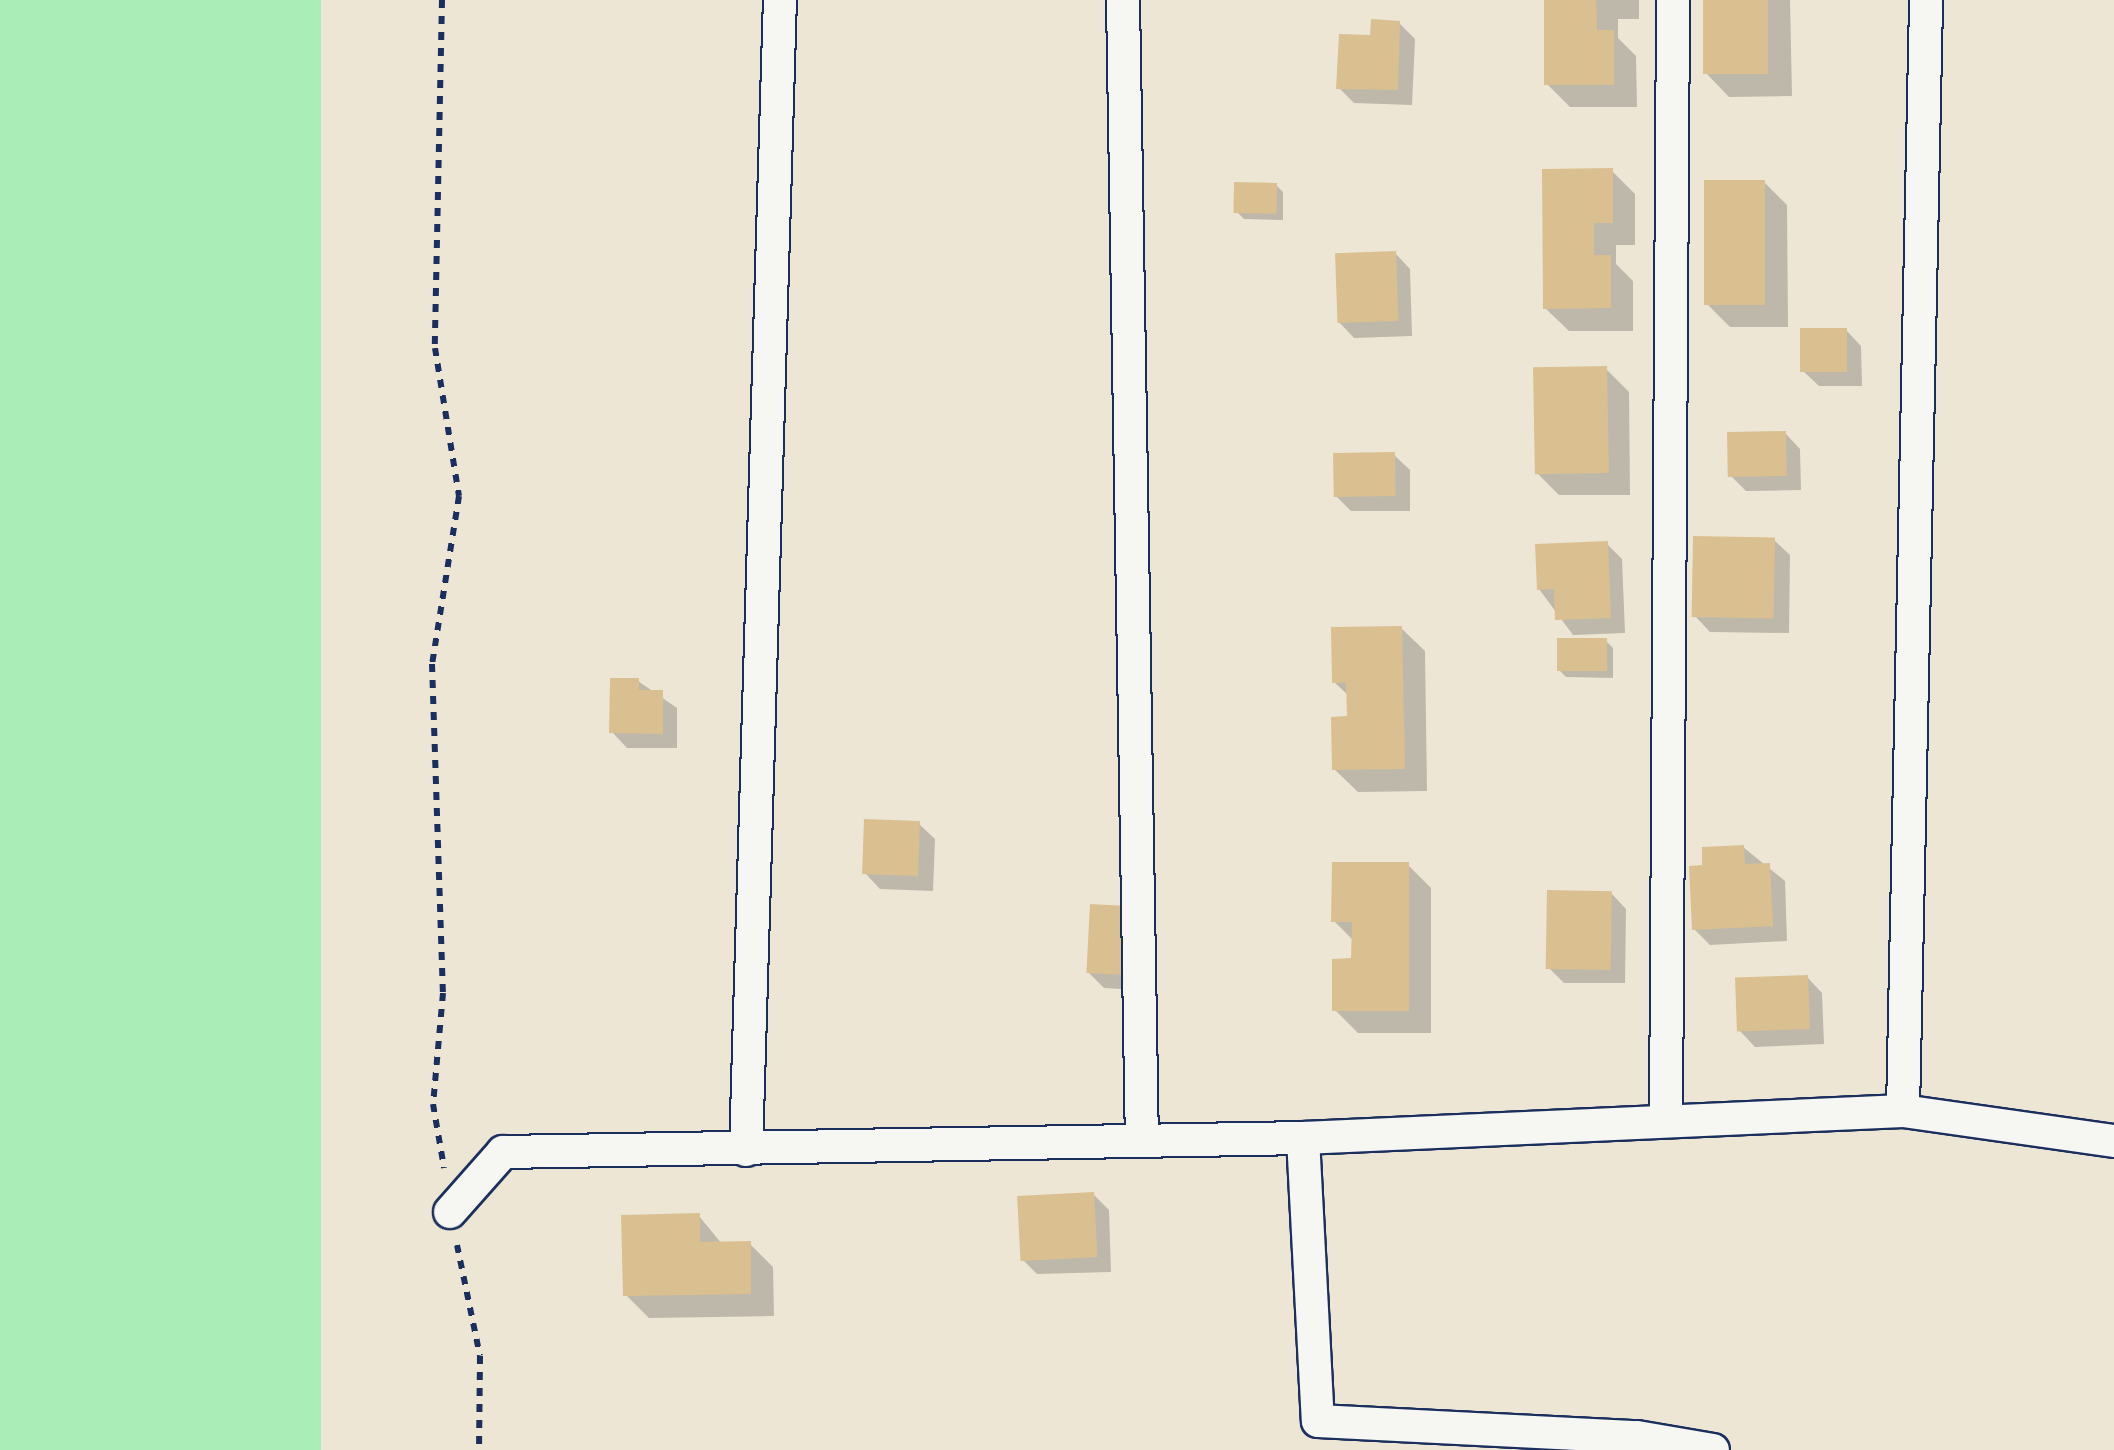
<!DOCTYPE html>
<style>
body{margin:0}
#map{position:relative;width:2114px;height:1450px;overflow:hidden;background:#eee6d5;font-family:"Playpen Sans",sans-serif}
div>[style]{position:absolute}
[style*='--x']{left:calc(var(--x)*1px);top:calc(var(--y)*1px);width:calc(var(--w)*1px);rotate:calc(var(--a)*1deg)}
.green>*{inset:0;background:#aaedb7;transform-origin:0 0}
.shadow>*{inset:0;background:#0003}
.building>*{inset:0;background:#dac090;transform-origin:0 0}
.path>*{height:6px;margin-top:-3px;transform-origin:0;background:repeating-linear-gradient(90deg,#1b2f5e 0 8px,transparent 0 16px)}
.roads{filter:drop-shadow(2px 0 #1b2f5e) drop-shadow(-2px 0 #1b2f5e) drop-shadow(0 2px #1b2f5e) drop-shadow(0 -2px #1b2f5e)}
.street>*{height:32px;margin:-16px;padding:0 16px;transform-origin:16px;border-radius:16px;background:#f6f6f2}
span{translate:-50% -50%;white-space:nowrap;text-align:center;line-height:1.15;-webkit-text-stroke:8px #f6f6f2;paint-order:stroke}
</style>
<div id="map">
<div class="green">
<div style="left:0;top:0;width:321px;height:1450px"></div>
</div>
<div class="shadow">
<div style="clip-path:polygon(1547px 0,1639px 0,1639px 19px,1618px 19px,1618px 38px,1636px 56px,1637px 107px,1570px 107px,1547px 84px)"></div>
<div style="clip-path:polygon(1705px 0,1790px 0,1792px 96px,1729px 97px,1706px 73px)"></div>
<div style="clip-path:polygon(1399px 23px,1415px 39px,1412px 105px,1354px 103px,1339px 88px,1372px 38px)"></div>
<div style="clip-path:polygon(1612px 171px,1635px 194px,1635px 245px,1616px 245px,1616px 264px,1633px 281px,1633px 331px,1569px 331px,1545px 308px)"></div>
<div style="clip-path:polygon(1764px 182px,1787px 205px,1788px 327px,1730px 327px,1707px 304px)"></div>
<div style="clip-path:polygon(1276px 185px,1283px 192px,1283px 220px,1244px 219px,1237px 212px)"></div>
<div style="clip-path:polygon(1395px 253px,1410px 269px,1412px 336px,1354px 338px,1339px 322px)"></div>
<div style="clip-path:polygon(1846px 330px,1861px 346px,1862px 386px,1819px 386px,1803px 371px)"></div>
<div style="clip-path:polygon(1606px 369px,1629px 392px,1630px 495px,1559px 495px,1536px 472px)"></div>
<div style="clip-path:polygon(1785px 433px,1800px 449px,1801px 490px,1746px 491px,1731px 476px)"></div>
<div style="clip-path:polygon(1394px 455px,1410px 470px,1410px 511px,1351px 511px,1336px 496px)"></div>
<div style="clip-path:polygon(1774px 540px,1790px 555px,1789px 633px,1710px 632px,1695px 616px)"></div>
<div style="clip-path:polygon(1607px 544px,1622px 559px,1625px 633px,1573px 635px,1539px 589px)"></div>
<div style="clip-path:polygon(1401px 628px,1425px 651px,1427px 791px,1358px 792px,1334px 769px,1349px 719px,1349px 696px,1334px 682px)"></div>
<div style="clip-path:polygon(1606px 641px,1613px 648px,1613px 678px,1566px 677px,1559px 670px)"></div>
<div style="clip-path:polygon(638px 681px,677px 708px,677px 748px,627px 748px,612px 732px)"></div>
<div style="clip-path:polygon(919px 824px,935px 839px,933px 891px,880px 889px,865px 873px)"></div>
<div style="clip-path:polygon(1743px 847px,1785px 881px,1787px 941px,1710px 945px,1694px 929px,1705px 867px)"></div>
<div style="clip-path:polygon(1408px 865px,1431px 888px,1431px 1033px,1358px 1033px,1335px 1010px,1354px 961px,1354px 941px,1334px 921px)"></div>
<div style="clip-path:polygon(1611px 893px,1626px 909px,1625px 983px,1564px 983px,1549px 968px)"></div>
<div style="clip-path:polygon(1092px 907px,1138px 990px,1104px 988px,1088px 972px)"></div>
<div style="clip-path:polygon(1807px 977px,1822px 993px,1824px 1044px,1755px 1047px,1740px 1031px)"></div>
<div style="clip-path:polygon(1093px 1194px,1109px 1210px,1111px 1272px,1037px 1274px,1022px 1259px)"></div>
<div style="clip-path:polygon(699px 1216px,722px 1244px,750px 1244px,773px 1267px,774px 1316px,649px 1318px,626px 1295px)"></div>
</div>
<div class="building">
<div style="clip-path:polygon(1544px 0,1596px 0,1597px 30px,1614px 30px,1614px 85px,1544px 85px)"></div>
<div style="left:1703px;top:0;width:65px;height:74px"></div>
<div style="clip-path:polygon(1371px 19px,1400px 21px,1398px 90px,1336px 89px,1339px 34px,1370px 35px)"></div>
<div style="clip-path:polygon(1613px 168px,1613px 223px,1594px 223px,1594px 255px,1611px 255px,1611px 308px,1543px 309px,1542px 169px)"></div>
<div style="left:1704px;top:180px;width:61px;height:125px"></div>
<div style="left:1234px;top:182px;width:43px;height:31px;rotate:1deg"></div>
<div style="left:1396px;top:251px;width:70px;height:61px;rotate:88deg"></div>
<div style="left:1800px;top:328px;width:47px;height:44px"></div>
<div style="left:1607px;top:366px;width:107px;height:74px;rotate:89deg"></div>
<div style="left:1786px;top:431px;width:45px;height:59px;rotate:89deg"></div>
<div style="left:1395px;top:452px;width:44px;height:62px;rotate:89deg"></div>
<div style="left:1693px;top:536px;width:82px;height:81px;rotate:1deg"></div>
<div style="clip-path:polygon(1608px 541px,1611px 618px,1555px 620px,1554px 589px,1537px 590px,1535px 544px)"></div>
<div style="clip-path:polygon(1402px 626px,1405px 769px,1332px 770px,1331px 717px,1347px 716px,1346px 683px,1332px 683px,1331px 627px)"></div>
<div style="left:1557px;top:638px;width:50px;height:33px"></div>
<div style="clip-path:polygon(610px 678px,639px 678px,639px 690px,663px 690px,663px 734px,609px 733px)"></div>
<div style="left:864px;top:819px;width:56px;height:55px;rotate:2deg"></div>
<div style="clip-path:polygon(1744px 845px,1745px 864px,1770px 863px,1773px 926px,1692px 930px,1689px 866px,1702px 865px,1702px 847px)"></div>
<div style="clip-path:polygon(1332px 862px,1409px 862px,1409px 1011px,1332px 1011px,1332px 959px,1351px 958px,1352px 922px,1331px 922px)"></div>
<div style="left:1547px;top:890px;width:65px;height:79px;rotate:1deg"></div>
<div style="left:1090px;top:904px;width:37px;height:69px;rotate:3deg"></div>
<div style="left:1808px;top:975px;width:54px;height:73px;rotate:88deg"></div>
<div style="left:1094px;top:1192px;width:65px;height:77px;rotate:87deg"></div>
<div style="clip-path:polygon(700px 1213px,700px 1242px,751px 1241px,751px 1294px,623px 1296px,621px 1215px)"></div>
</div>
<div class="path">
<div style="--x:442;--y:0;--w:348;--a:91.2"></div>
<div style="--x:435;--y:348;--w:150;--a:80.8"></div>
<div style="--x:459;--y:496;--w:170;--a:99.1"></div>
<div style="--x:432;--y:664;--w:329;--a:88.1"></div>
<div style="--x:443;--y:993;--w:111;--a:95.1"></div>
<div style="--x:433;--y:1104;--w:65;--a:80.2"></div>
<div style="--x:457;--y:1245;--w:113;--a:78.3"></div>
<div style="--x:480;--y:1356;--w:94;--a:90.6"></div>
</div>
<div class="roads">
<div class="street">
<div style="--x:1123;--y:0;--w:1140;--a:89.05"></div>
<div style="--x:1903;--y:1111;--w:1111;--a:-88.81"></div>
<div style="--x:1666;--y:1119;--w:1119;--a:-89.64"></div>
<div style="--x:1303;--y:1138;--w:283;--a:87"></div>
<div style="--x:1318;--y:1421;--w:319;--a:2.9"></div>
<div style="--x:1637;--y:1437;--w:77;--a:9.7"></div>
<div style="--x:746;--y:1150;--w:1151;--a:-88.31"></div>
<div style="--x:450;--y:1212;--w:80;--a:-48.5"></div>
<div style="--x:503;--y:1152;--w:800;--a:-1"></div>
<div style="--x:1303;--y:1138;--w:601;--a:-2.58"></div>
<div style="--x:1903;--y:1111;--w:213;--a:8.1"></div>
</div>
</div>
</div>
